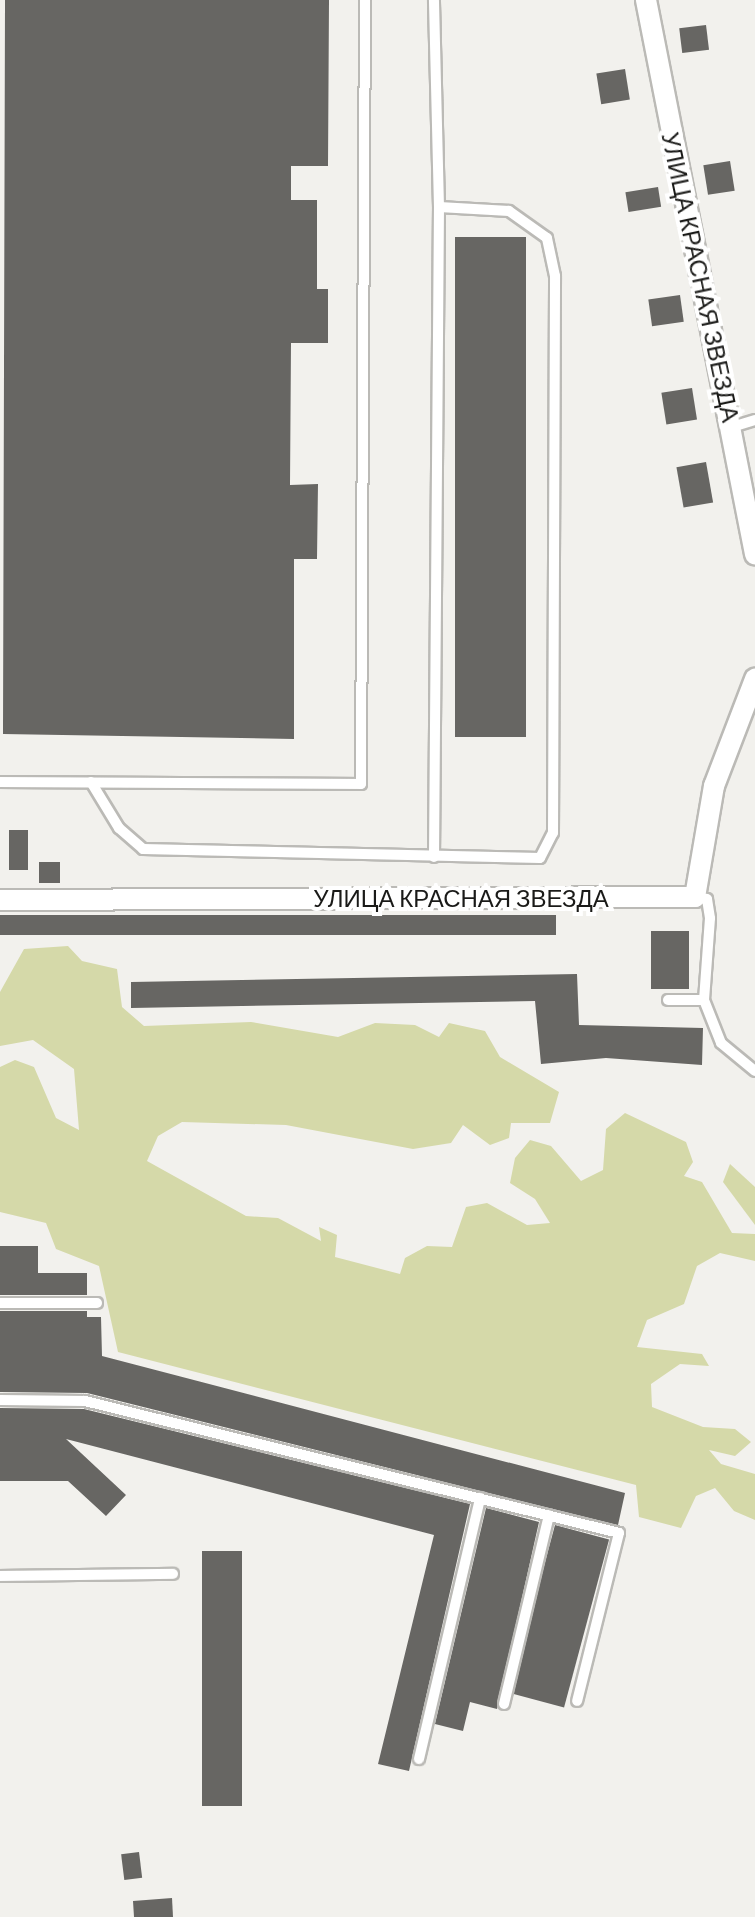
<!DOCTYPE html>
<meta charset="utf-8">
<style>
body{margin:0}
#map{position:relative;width:755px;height:1917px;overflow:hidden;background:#f2f1ed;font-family:Barlow,sans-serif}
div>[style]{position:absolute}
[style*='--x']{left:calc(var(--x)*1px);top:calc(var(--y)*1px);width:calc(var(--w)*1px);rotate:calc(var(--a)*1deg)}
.green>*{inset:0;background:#d5d9a9}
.building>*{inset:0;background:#676663;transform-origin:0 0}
.roads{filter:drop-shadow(2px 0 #bbbab6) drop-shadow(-2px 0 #bbbab6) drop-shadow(0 2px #bbbab6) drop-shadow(0 -2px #bbbab6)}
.service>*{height:10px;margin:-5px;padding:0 5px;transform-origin:5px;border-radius:5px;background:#fff}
.minor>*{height:20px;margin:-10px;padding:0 10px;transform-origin:10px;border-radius:10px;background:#fff}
span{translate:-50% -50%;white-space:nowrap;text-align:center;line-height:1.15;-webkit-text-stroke:8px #fff;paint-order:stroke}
.street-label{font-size:24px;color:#1a1a18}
</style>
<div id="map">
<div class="green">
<div style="clip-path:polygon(68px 946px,82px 961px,117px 969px,122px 1007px,144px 1026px,251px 1022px,338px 1037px,375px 1023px,415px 1025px,439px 1037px,449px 1023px,485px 1031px,500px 1057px,559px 1092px,550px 1123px,511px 1123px,509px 1138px,490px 1145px,463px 1125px,451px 1143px,413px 1149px,286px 1125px,182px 1122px,158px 1136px,147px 1161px,246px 1216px,278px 1218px,321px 1241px,319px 1227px,337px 1235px,335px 1257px,400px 1274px,405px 1258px,427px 1246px,452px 1247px,466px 1207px,487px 1203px,527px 1225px,550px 1223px,535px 1199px,510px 1183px,515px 1158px,530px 1140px,551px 1146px,581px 1181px,603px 1170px,606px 1129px,625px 1113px,686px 1142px,693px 1162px,684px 1176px,702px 1182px,732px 1233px,755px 1234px,755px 1261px,720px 1253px,697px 1266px,684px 1304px,647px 1320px,637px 1347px,702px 1354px,709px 1366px,680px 1364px,651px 1384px,652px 1407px,703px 1427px,735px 1429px,751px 1442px,735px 1456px,709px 1450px,721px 1464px,755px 1474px,755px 1520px,734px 1511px,715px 1488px,696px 1496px,681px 1528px,639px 1517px,636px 1485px,118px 1352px,99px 1266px,56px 1249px,46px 1223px,0 1212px,0 1067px,15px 1060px,34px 1067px,56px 1118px,79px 1130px,74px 1069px,33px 1040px,0 1046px,0 992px,24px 949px)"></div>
<div style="clip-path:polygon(730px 1164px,755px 1187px,755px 1225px,723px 1182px)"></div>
</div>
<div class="building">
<div style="clip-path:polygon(5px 0,329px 0,328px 166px,291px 166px,291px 200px,317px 200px,317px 289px,328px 289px,328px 343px,291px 343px,290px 485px,318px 484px,317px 559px,294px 559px,294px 739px,3px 734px)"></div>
<div style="left:706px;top:25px;width:25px;height:27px;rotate:83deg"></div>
<div style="left:625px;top:69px;width:31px;height:29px;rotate:81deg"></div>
<div style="left:730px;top:161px;width:30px;height:27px;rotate:81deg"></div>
<div style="left:658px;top:187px;width:20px;height:33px;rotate:81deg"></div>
<div style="left:455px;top:237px;width:71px;height:500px"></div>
<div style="left:680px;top:295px;width:27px;height:32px;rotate:82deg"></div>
<div style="left:692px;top:388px;width:32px;height:31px;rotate:81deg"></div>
<div style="left:706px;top:462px;width:41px;height:30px;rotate:80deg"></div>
<div style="left:9px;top:830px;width:19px;height:40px"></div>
<div style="left:60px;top:862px;width:21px;height:21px;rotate:90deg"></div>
<div style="left:0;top:915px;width:556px;height:20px"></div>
<div style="left:651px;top:931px;width:38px;height:58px"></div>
<div style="clip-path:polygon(577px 974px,579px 1025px,703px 1028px,702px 1065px,606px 1058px,541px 1064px,535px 1001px,131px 1008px,131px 982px)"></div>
<div style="clip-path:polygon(0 1246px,38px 1246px,38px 1273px,87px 1273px,87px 1295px,0 1295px)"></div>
<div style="clip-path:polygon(0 1311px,87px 1311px,87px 1317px,101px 1317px,102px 1356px,625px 1493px,618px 1525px,87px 1393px,0 1392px)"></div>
<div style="clip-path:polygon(0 1408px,84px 1409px,470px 1504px,409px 1771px,378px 1764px,434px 1535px,66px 1439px,126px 1495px,106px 1516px,68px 1481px,0 1481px)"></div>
<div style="clip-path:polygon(486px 1508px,539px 1522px,497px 1709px,470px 1702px,463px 1731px,435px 1724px)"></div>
<div style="left:555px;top:1525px;width:56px;height:174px;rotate:15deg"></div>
<div style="left:202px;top:1551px;width:40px;height:255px"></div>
<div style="left:139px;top:1852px;width:26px;height:18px;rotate:83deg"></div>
<div style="clip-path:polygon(172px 1898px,173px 1917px,134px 1917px,133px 1901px)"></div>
</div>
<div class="roads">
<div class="service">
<div style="--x:732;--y:427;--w:24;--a:-17"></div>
<div style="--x:0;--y:782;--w:361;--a:0.3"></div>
<div style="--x:361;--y:784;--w:784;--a:-89.71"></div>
<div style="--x:91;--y:782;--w:54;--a:58.7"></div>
<div style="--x:119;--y:828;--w:32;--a:41"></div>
<div style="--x:143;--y:849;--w:397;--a:1.3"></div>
<div style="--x:540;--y:858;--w:28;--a:-63"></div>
<div style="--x:553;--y:833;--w:557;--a:-89.79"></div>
<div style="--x:555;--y:276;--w:39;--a:-102"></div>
<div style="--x:547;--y:238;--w:47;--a:-144.6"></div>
<div style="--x:509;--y:211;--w:70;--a:-176.7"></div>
<div style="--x:439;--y:207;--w:207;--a:-91.4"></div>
<div style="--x:434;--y:857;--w:650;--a:-89.56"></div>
<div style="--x:668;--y:1000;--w:36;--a:0"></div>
<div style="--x:704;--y:1000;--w:82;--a:-85.8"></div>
<div style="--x:710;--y:918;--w:19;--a:-99"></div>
<div style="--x:707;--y:899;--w:12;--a:-171"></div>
<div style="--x:704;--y:1000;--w:46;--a:68.4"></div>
<div style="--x:721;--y:1043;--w:44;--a:39.5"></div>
<div style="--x:0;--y:1303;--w:97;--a:0"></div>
<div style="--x:0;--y:1400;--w:85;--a:0.7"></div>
<div style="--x:85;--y:1401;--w:550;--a:13.88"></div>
<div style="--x:619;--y:1533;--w:173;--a:104"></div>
<div style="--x:0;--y:1576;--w:173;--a:-0.7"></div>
<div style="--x:504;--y:1704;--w:194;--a:-76.6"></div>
<div style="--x:419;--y:1759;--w:268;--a:-76.8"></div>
</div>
<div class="minor">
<div style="--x:646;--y:0;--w:565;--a:78.87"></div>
<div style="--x:0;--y:900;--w:695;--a:-0.25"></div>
<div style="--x:695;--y:897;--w:113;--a:-80.3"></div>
<div style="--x:714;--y:786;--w:115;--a:-69"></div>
</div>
</div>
<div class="street-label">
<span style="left:701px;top:277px;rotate:78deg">УЛИЦА КРАСНАЯ ЗВЕЗДА</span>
<span style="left:461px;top:898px">УЛИЦА КРАСНАЯ ЗВЕЗДА</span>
</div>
</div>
